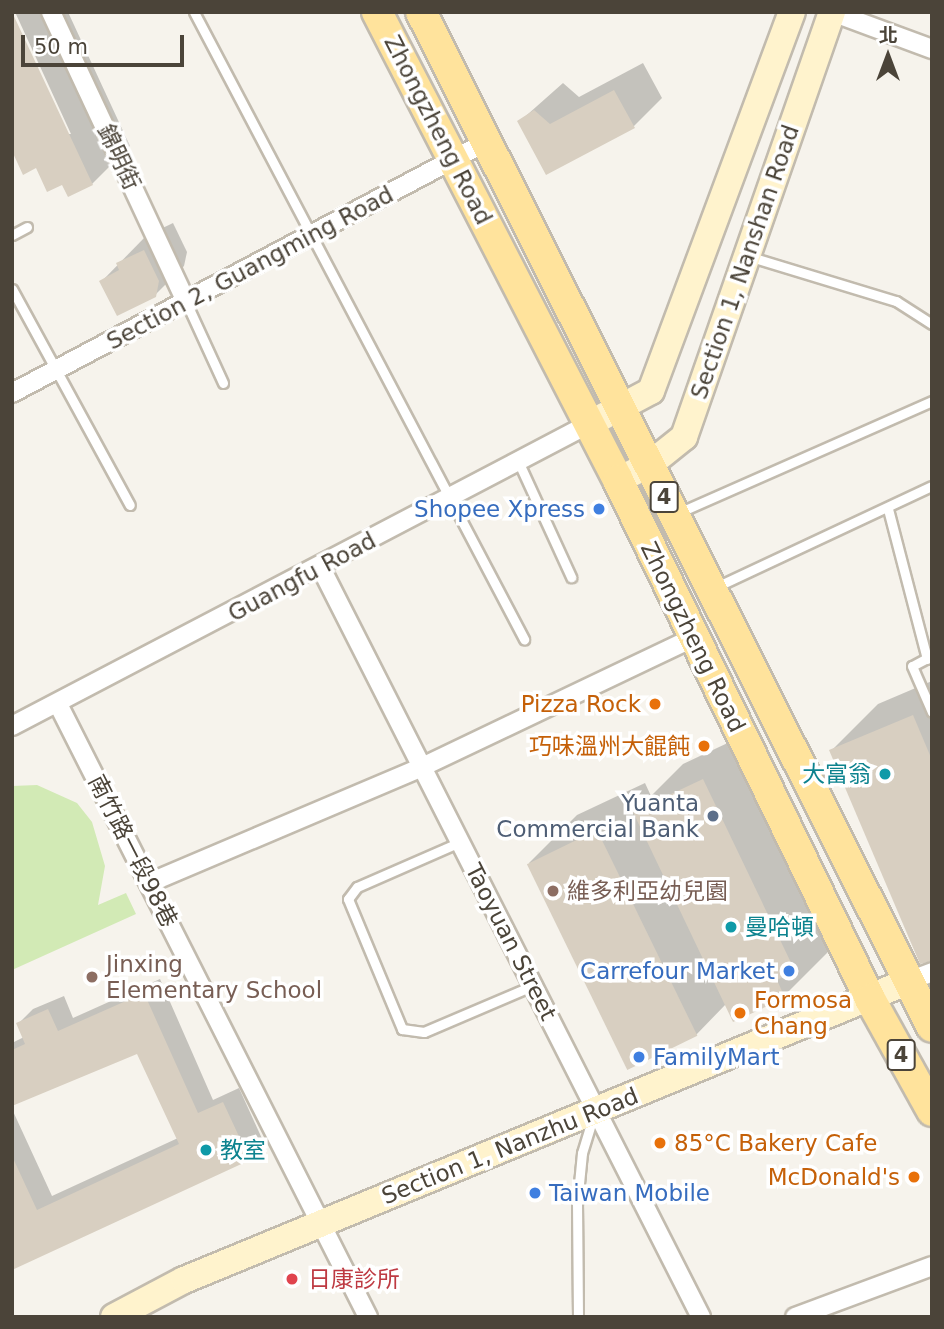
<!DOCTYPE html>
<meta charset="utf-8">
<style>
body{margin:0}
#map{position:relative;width:944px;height:1329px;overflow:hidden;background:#f6f3ec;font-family:"DejaVu Sans","Noto Sans TC",sans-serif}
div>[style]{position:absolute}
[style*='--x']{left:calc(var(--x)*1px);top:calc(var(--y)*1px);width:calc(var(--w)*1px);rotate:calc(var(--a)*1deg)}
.green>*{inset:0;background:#d2eab5}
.shadow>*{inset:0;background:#0003}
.building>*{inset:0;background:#d8cfc1;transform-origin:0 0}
.roads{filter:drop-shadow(2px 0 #c2bbae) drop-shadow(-2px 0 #c2bbae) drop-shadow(0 2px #c2bbae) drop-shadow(0 -2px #c2bbae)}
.lane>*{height:9px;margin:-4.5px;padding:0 4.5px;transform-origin:4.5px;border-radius:4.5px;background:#fff}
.street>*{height:18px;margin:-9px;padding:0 9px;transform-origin:9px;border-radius:9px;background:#fff}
.secondary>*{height:26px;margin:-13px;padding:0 13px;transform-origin:13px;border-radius:13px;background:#fff3cd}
.primary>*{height:30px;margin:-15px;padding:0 15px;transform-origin:15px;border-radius:15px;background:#ffe39c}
.dots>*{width:19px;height:19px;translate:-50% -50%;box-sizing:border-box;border:4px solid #fff;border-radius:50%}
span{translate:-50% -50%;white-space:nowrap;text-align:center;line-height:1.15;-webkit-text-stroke:7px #fff;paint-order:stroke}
.shield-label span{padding:2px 5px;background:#fff;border:2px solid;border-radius:5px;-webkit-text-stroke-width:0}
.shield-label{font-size:21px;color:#4b4439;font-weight:700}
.street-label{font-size:23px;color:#4b4439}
.shop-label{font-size:23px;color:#366cbe}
.right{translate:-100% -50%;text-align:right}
.left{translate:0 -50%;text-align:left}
.food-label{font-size:23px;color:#c56008}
.culture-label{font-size:23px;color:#0d838f}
.service-label{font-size:23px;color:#4e5e75}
.education-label{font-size:23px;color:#785e54}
.health-label{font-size:23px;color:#be3a42}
.frame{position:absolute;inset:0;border:14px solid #4b4439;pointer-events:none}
.north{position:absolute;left:853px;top:21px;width:70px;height:70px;-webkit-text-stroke:5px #fff;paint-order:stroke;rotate:0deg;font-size:19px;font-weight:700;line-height:28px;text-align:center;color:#4b4439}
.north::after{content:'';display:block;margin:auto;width:24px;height:32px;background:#4b4439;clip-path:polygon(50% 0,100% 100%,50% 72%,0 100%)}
.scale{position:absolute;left:21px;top:35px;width:163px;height:32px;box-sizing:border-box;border:4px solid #4b4439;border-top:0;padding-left:9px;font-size:21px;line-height:24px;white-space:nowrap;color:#4b4439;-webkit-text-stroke:5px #fff;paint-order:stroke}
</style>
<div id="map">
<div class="green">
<div style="clip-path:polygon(37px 785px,77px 803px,92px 822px,105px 866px,98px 905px,126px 893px,136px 914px,12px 970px,12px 786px)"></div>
</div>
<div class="shadow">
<div style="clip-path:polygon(15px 12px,68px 12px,130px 146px,92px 184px,63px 183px,67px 134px,71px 134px)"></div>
<div style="clip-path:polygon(643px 63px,662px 98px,634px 126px,547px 173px,519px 122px,563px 83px,579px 97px)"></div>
<div style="clip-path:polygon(173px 223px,187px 252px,184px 266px,155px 295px,102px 281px,146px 236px)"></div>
<div style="clip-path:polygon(932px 681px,932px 956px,831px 751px,878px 704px)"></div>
<div style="clip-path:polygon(751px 732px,832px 948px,784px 996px,734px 1020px,726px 1004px,695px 1036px,529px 863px,577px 815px,645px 783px,651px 796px,683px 764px)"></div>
<div style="clip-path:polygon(160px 979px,213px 1100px,239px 1088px,264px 1143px,249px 1158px,12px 1268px,12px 1109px,52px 1196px,178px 1138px,138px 1052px,12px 1104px,12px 1043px,24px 1037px,18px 1024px,33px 1009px,64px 996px,73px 1018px)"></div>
</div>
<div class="building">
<div style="clip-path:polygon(12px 12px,93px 185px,68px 197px,62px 185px,47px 192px,36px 168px,23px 175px,12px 151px)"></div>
<div style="clip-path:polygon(614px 90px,635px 128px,546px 175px,517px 121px,534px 110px,550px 124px)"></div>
<div style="clip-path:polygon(144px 250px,159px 281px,156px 297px,117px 316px,99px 281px,119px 270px,116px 263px)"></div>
<div style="clip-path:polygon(913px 715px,932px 760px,932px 961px,920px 964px,829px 750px)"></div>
<div style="clip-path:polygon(703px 779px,795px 971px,777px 980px,785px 998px,733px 1022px,633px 812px)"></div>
<div style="left:597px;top:830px;width:229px;height:78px;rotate:64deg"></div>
<div style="clip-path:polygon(144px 993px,198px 1113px,223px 1102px,250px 1160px,12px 1270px,12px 1156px,37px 1210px,179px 1144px,137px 1054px,12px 1106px,12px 1050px,25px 1044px,16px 1023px,48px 1009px,58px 1031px)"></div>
</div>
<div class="roads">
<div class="lane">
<div style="--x:194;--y:12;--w:709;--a:62.24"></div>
<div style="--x:12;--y:235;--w:17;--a:-28"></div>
<div style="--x:751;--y:257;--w:152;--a:16.9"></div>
<div style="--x:896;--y:301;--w:43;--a:32.6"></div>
<div style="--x:12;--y:289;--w:246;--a:61.4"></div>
<div style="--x:186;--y:302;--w:89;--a:65.4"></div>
<div style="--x:518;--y:461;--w:128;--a:65.4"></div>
<div style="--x:888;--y:509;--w:155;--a:75.4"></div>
<div style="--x:678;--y:513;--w:278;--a:-23.8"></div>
<div style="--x:716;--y:587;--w:238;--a:-25.1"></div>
<div style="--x:931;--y:656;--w:21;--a:152"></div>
<div style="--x:912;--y:666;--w:50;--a:66.5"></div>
<div style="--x:460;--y:842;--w:112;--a:156.4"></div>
<div style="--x:357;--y:887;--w:15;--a:127"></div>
<div style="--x:348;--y:899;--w:141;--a:67.4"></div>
<div style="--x:402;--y:1029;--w:22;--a:8"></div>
<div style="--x:424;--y:1032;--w:117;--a:-23.1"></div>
<div style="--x:578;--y:1317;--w:113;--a:-90.5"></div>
<div style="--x:577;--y:1204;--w:51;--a:-84.4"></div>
<div style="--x:582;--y:1153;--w:37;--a:-73"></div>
</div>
<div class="street">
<div style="--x:51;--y:12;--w:320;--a:65"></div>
<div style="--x:832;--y:12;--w:107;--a:20.3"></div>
<div style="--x:12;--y:393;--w:539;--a:-27.9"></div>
<div style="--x:321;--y:568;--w:840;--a:63.1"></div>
<div style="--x:58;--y:704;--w:687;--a:63.17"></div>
<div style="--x:12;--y:726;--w:651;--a:-27.63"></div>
<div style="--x:149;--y:883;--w:297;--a:-23"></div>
<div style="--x:422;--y:767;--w:299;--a:-25.5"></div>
<div style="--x:909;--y:981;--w:25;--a:-21"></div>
<div style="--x:795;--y:1317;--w:146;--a:-20.4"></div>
</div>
<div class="secondary">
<div style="--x:589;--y:424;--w:70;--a:-28"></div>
<div style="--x:651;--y:391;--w:404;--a:-69.6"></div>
<div style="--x:618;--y:480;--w:34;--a:-26"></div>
<div style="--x:649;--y:465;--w:45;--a:-38.7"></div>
<div style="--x:684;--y:437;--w:450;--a:-70.8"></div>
<div style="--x:114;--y:1317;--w:79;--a:-27.9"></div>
<div style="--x:184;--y:1280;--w:784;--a:-22.41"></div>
</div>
<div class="primary">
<div style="--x:377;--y:12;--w:526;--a:62.75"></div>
<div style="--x:618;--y:480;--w:577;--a:64.1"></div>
<div style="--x:870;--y:999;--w:128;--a:61"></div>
<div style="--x:421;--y:12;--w:1136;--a:63.28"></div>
</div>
</div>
<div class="dots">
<div style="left:599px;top:509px;background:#3f7fe0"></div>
<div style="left:655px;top:704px;background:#e8710a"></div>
<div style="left:704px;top:746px;background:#e8710a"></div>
<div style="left:885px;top:774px;background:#0f9aa8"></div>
<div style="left:713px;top:816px;background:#5c6f8a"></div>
<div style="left:553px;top:891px;background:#8d6e63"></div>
<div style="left:731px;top:927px;background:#0f9aa8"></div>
<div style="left:789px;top:971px;background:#3f7fe0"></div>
<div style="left:92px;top:977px;background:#8d6e63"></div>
<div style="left:740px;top:1013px;background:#e8710a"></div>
<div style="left:639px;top:1057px;background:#3f7fe0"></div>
<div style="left:660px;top:1143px;background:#e8710a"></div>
<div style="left:206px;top:1150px;background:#0f9aa8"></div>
<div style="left:914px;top:1177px;background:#e8710a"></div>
<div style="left:535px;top:1193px;background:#3f7fe0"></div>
<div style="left:292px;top:1279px;background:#e0444e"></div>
</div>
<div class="shield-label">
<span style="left:664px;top:497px">4</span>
<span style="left:901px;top:1055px">4</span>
</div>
<div class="street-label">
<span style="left:438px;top:130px;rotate:63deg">Zhongzheng Road</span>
<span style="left:119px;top:157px;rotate:65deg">錦明街</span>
<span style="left:745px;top:262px;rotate:-71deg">Section 1, Nanshan Road</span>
<span style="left:250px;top:268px;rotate:-28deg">Section 2, Guangming Road</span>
<span style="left:302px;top:577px;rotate:-28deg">Guangfu Road</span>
<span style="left:693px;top:637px;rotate:64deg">Zhongzheng Road</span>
<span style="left:133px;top:851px;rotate:63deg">南竹路一段98巷</span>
<span style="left:511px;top:942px;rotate:63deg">Taoyuan Street</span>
<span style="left:510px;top:1146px;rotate:-22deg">Section 1, Nanzhu Road</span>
</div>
<div class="shop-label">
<span class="right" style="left:585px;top:509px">Shopee Xpress</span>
<span class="right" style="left:775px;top:971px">Carrefour Market</span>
<span class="left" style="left:653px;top:1057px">FamilyMart</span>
<span class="left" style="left:549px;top:1193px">Taiwan Mobile</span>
</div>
<div class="food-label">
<span class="right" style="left:641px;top:704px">Pizza Rock</span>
<span class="right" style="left:690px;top:746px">巧味溫州大餛飩</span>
<span class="left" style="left:754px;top:1013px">Formosa<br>Chang</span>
<span class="left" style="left:674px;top:1143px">85°C Bakery Cafe</span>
<span class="right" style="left:900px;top:1177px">McDonald's</span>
</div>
<div class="culture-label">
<span class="right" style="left:871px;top:774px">大富翁</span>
<span class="left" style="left:745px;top:927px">曼哈頓</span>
<span class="left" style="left:220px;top:1150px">教室</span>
</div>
<div class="service-label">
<span class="right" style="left:699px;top:816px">Yuanta<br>Commercial Bank</span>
</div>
<div class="education-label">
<span class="left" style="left:567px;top:891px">維多利亞幼兒園</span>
<span class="left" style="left:106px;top:977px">Jinxing<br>Elementary School</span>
</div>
<div class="health-label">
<span class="left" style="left:308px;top:1279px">日康診所</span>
</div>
<div class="frame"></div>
<div class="north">北</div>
<div class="scale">50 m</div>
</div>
